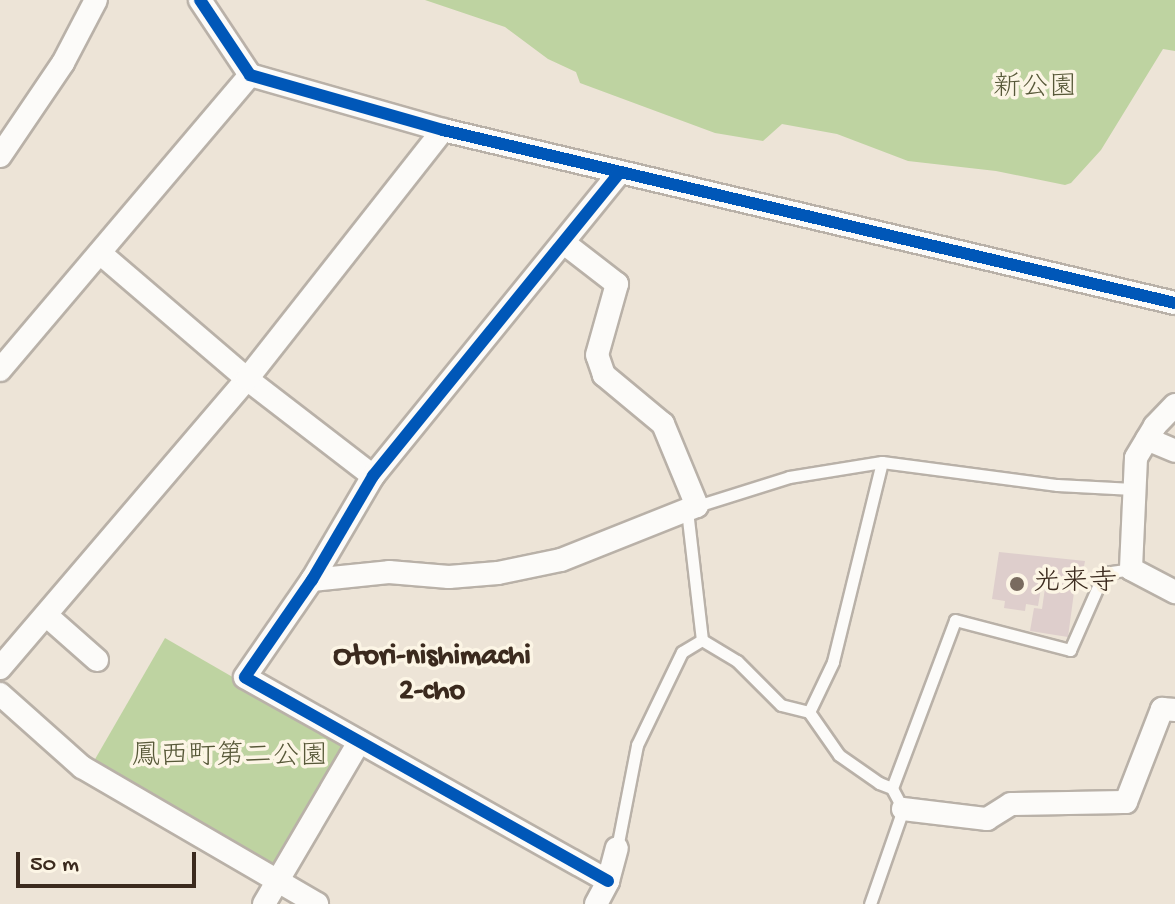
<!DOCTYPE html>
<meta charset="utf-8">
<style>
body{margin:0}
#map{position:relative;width:1175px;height:904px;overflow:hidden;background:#ede4d7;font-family:"Gochi Hand","Klee One",sans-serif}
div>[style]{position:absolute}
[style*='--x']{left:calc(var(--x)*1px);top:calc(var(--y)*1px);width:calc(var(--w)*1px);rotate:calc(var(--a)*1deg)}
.green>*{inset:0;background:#bed3a1;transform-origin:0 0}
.building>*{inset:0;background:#dececc}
.roads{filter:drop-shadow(2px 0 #b9b1a8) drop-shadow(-2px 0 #b9b1a8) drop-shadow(0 2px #b9b1a8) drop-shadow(0 -2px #b9b1a8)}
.lane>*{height:11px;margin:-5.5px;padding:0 5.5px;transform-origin:5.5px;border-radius:5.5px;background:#fcfbf9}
.street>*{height:22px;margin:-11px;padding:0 11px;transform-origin:11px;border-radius:11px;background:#fcfbf9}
.cycleway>*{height:12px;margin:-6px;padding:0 6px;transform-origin:6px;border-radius:6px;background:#0057b8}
.dots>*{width:22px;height:22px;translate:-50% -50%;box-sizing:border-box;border:4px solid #fcf5e5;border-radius:50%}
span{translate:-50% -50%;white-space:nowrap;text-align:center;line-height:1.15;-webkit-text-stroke:7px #fcf5e5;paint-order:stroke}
.park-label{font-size:28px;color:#575838}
.poi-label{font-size:28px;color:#3b2a1e}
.left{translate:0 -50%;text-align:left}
.neighbourhood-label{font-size:30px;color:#3b2a1e;font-weight:700}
.scale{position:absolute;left:16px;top:852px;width:180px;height:36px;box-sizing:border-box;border:4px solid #3b2a1e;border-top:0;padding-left:10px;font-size:24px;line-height:28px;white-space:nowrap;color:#3b2a1e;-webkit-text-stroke:6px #fcf5e5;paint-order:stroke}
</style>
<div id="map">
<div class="green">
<div style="clip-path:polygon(425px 0,1175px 0,1175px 51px,1163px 49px,1101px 150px,1071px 183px,1065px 185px,996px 171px,908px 161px,837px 134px,782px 124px,763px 141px,715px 133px,580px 83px,576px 72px,548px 59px,505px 27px)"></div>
<div style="left:165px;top:638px;width:210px;height:142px;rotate:30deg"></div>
</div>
<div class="building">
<div style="clip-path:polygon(999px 552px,1085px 561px,1081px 582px,1043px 576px,1038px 606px,1026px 604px,1025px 611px,1004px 608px,1005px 601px,992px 599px)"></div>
<div style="clip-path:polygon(1046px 581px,1075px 585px,1068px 637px,1030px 631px,1034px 608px,1042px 609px)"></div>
</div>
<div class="roads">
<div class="lane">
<div style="--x:882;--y:462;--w:206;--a:103.8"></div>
<div style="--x:833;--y:662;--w:55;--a:115.6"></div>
<div style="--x:809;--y:712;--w:52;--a:55.1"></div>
<div style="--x:839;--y:755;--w:49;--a:35"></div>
<div style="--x:879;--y:783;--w:14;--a:21"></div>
<div style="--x:697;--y:506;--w:96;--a:-17.5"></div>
<div style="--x:789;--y:477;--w:94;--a:-9.2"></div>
<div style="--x:882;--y:462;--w:177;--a:7.5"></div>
<div style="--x:1057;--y:485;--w:76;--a:3"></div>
<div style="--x:702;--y:640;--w:41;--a:31"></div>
<div style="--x:737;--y:661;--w:62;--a:45"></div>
<div style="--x:781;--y:705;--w:29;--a:14"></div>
<div style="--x:617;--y:848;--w:105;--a:-79"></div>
<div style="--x:637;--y:745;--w:103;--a:-64.2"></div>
<div style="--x:682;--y:652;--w:23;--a:-31"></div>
<div style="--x:702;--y:640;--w:131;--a:-96.6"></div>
<div style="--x:870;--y:904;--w:101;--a:-70.8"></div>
<div style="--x:903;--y:809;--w:24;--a:-118"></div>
<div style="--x:892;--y:788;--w:179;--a:-69.4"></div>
<div style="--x:955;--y:620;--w:119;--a:14.6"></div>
<div style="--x:1070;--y:650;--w:84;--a:-66.2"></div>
<div style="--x:1104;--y:573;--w:27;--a:-8"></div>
</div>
<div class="street">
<div style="--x:200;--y:0;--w:90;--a:56.3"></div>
<div style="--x:250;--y:75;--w:201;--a:15.9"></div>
<div style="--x:443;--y:130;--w:752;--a:13.3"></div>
<div style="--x:0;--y:156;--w:112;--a:-55.9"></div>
<div style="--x:63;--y:63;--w:71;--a:-62.4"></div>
<div style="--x:100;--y:253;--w:194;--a:40.6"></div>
<div style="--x:247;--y:379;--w:159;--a:37.6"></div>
<div style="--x:0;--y:370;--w:387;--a:-49.7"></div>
<div style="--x:1175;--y:405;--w:29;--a:134"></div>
<div style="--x:1155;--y:426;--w:37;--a:121"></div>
<div style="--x:1136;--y:458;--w:111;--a:92.6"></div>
<div style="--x:1131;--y:569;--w:50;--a:27.6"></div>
<div style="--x:1147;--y:439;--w:30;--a:23"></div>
<div style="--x:312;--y:580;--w:77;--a:-5.9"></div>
<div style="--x:389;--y:572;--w:60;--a:4.8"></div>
<div style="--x:449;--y:577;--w:49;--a:-4.7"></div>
<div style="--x:498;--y:573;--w:64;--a:-11.7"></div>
<div style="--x:561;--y:560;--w:146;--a:-21.7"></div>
<div style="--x:697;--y:506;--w:89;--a:-112.5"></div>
<div style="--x:663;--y:424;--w:77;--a:-140.3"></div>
<div style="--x:604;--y:375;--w:21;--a:-109"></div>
<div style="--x:597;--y:355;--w:74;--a:-74.3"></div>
<div style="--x:617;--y:284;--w:67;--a:-142.3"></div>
<div style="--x:46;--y:615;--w:68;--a:41.4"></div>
<div style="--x:0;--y:668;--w:380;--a:-49.5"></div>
<div style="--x:247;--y:379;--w:317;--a:-51.8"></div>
<div style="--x:0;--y:694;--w:110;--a:41.7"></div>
<div style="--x:82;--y:767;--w:272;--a:30.2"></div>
<div style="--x:903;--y:809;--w:85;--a:6.8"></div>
<div style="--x:987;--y:819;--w:28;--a:-32"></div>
<div style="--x:1011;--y:804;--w:115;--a:-1"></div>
<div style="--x:1126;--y:802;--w:100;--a:-68.8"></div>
<div style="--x:1162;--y:709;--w:13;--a:4"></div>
<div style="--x:608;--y:881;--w:416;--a:-150.7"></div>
<div style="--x:245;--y:677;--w:118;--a:-55.4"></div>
<div style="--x:312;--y:580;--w:121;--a:-59.6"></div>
<div style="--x:373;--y:476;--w:390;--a:-50.9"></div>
<div style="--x:264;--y:904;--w:188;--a:-59.6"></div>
<div style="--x:596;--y:904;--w:26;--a:-62"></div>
<div style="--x:608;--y:881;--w:34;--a:-75"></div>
</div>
</div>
<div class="cycleway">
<div style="--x:200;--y:0;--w:90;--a:56.3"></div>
<div style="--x:250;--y:75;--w:201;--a:15.9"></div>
<div style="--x:443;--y:130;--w:752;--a:13.3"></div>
<div style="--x:608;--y:881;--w:416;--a:-150.7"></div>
<div style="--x:245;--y:677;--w:118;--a:-55.4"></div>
<div style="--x:312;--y:580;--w:121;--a:-59.6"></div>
<div style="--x:373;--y:476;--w:390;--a:-50.9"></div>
</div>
<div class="dots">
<div style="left:1017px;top:584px;background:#796b5f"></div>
</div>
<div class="park-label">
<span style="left:1035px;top:89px">新公園</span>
<span style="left:230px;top:758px">鳳西町第二公園</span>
</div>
<div class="poi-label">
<span class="left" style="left:1033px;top:584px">光来寺</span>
</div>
<div class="neighbourhood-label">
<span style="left:432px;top:675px">Otori-nishimachi<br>2-cho</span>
</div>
<div class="scale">50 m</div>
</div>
